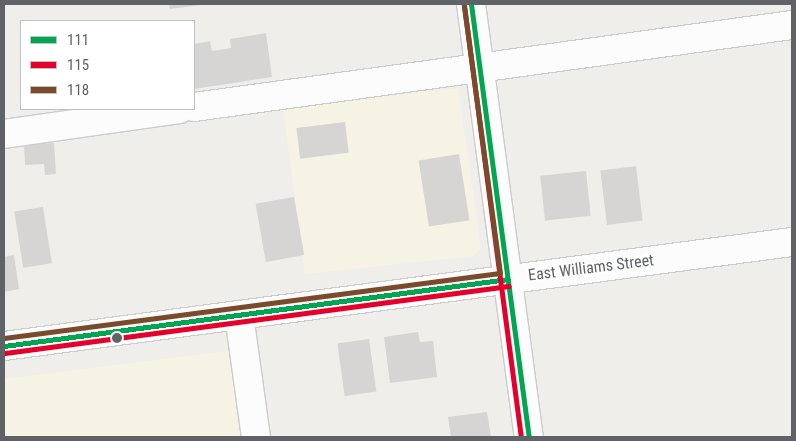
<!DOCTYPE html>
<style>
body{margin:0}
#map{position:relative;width:796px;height:441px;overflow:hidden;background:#efeeea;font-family:"Roboto Condensed",sans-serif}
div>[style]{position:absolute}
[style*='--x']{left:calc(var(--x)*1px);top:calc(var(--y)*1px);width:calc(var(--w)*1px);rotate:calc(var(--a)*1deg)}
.commercial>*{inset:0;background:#f7f3e4}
.building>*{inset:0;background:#d6d5d3;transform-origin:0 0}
.roads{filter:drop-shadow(1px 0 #cbcccc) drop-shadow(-1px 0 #cbcccc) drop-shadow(0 1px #cbcccc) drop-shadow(0 -1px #cbcccc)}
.minor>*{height:28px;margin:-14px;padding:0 14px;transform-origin:14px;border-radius:14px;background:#fdfcfc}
.bus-1>*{height:5px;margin:-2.5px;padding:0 2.5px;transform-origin:2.5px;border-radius:2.5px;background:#00a651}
.bus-2>*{height:5px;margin:-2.5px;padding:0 2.5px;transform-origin:2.5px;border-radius:2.5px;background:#e4002b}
.bus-3>*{height:5px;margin:-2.5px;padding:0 2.5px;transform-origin:2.5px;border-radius:2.5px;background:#7a4b2a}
.dots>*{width:14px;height:14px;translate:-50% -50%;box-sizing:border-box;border:2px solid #fff;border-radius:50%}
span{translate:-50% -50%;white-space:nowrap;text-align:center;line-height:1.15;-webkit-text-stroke:4.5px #fff;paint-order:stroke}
.street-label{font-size:16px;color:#5f6368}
.frame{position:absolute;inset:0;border:5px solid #5f6368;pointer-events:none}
.legend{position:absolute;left:20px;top:20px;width:175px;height:90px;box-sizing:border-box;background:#fff;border:1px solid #bfc1c3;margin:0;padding:6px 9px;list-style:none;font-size:15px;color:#5f6368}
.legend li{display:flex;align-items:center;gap:10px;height:25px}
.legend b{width:25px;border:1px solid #bfc1c3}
</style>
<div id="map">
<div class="commercial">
<div style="clip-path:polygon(458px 88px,481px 249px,473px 256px,305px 274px,283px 108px)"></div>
<div style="clip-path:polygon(258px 347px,269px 437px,4px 437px,4px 379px)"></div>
</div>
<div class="building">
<div style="clip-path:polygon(169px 4px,201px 4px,201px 5px,170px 9px)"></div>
<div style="clip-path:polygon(266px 33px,272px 77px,194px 89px,194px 44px,210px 41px,212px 51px,231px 48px,230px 39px)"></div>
<div style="left:345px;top:122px;width:31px;height:49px;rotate:83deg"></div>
<div style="clip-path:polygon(54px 143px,56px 174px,45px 175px,44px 164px,25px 165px,24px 145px)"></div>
<div style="left:459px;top:154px;width:67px;height:41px;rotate:81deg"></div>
<div style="left:636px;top:166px;width:55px;height:36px;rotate:83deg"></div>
<div style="left:586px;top:171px;width:45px;height:46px;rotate:84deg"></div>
<div style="left:294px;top:197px;width:59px;height:39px;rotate:80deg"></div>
<div style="left:43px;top:207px;width:57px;height:29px;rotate:81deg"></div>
<div style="clip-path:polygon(14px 255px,19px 289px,4px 292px,4px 257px)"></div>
<div style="clip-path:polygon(418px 332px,420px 342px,433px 341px,437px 377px,390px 383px,384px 337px)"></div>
<div style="left:369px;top:339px;width:53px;height:32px;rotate:82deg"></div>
<div style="clip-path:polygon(487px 412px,491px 437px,451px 437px,448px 417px)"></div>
</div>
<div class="roads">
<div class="minor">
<div style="--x:471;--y:4;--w:437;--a:82.4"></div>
<div style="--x:194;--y:107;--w:604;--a:-7.81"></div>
<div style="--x:4;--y:134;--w:177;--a:-8.1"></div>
<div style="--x:239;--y:315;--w:123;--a:82.1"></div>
<div style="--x:4;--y:346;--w:795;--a:-7.52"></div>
</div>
</div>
<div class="bus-1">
<div style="--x:471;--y:4;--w:437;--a:82.4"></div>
<div style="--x:4;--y:346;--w:508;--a:-7.57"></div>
</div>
<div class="bus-2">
<div style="--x:464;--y:5;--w:436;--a:82.5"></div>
<div style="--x:5;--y:353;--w:508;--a:-7.57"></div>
</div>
<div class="bus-3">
<div style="--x:4;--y:338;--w:500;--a:-7.47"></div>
<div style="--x:500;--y:273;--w:270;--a:-97.7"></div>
</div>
<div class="dots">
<div style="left:117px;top:338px;background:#5f6368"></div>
</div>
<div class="street-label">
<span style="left:591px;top:268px;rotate:-7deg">East Williams Street</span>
</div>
<div class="frame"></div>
<ul class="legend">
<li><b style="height:6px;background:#00a651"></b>111</li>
<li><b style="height:6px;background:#e4002b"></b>115</li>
<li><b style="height:6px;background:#7a4b2a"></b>118</li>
</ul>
</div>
